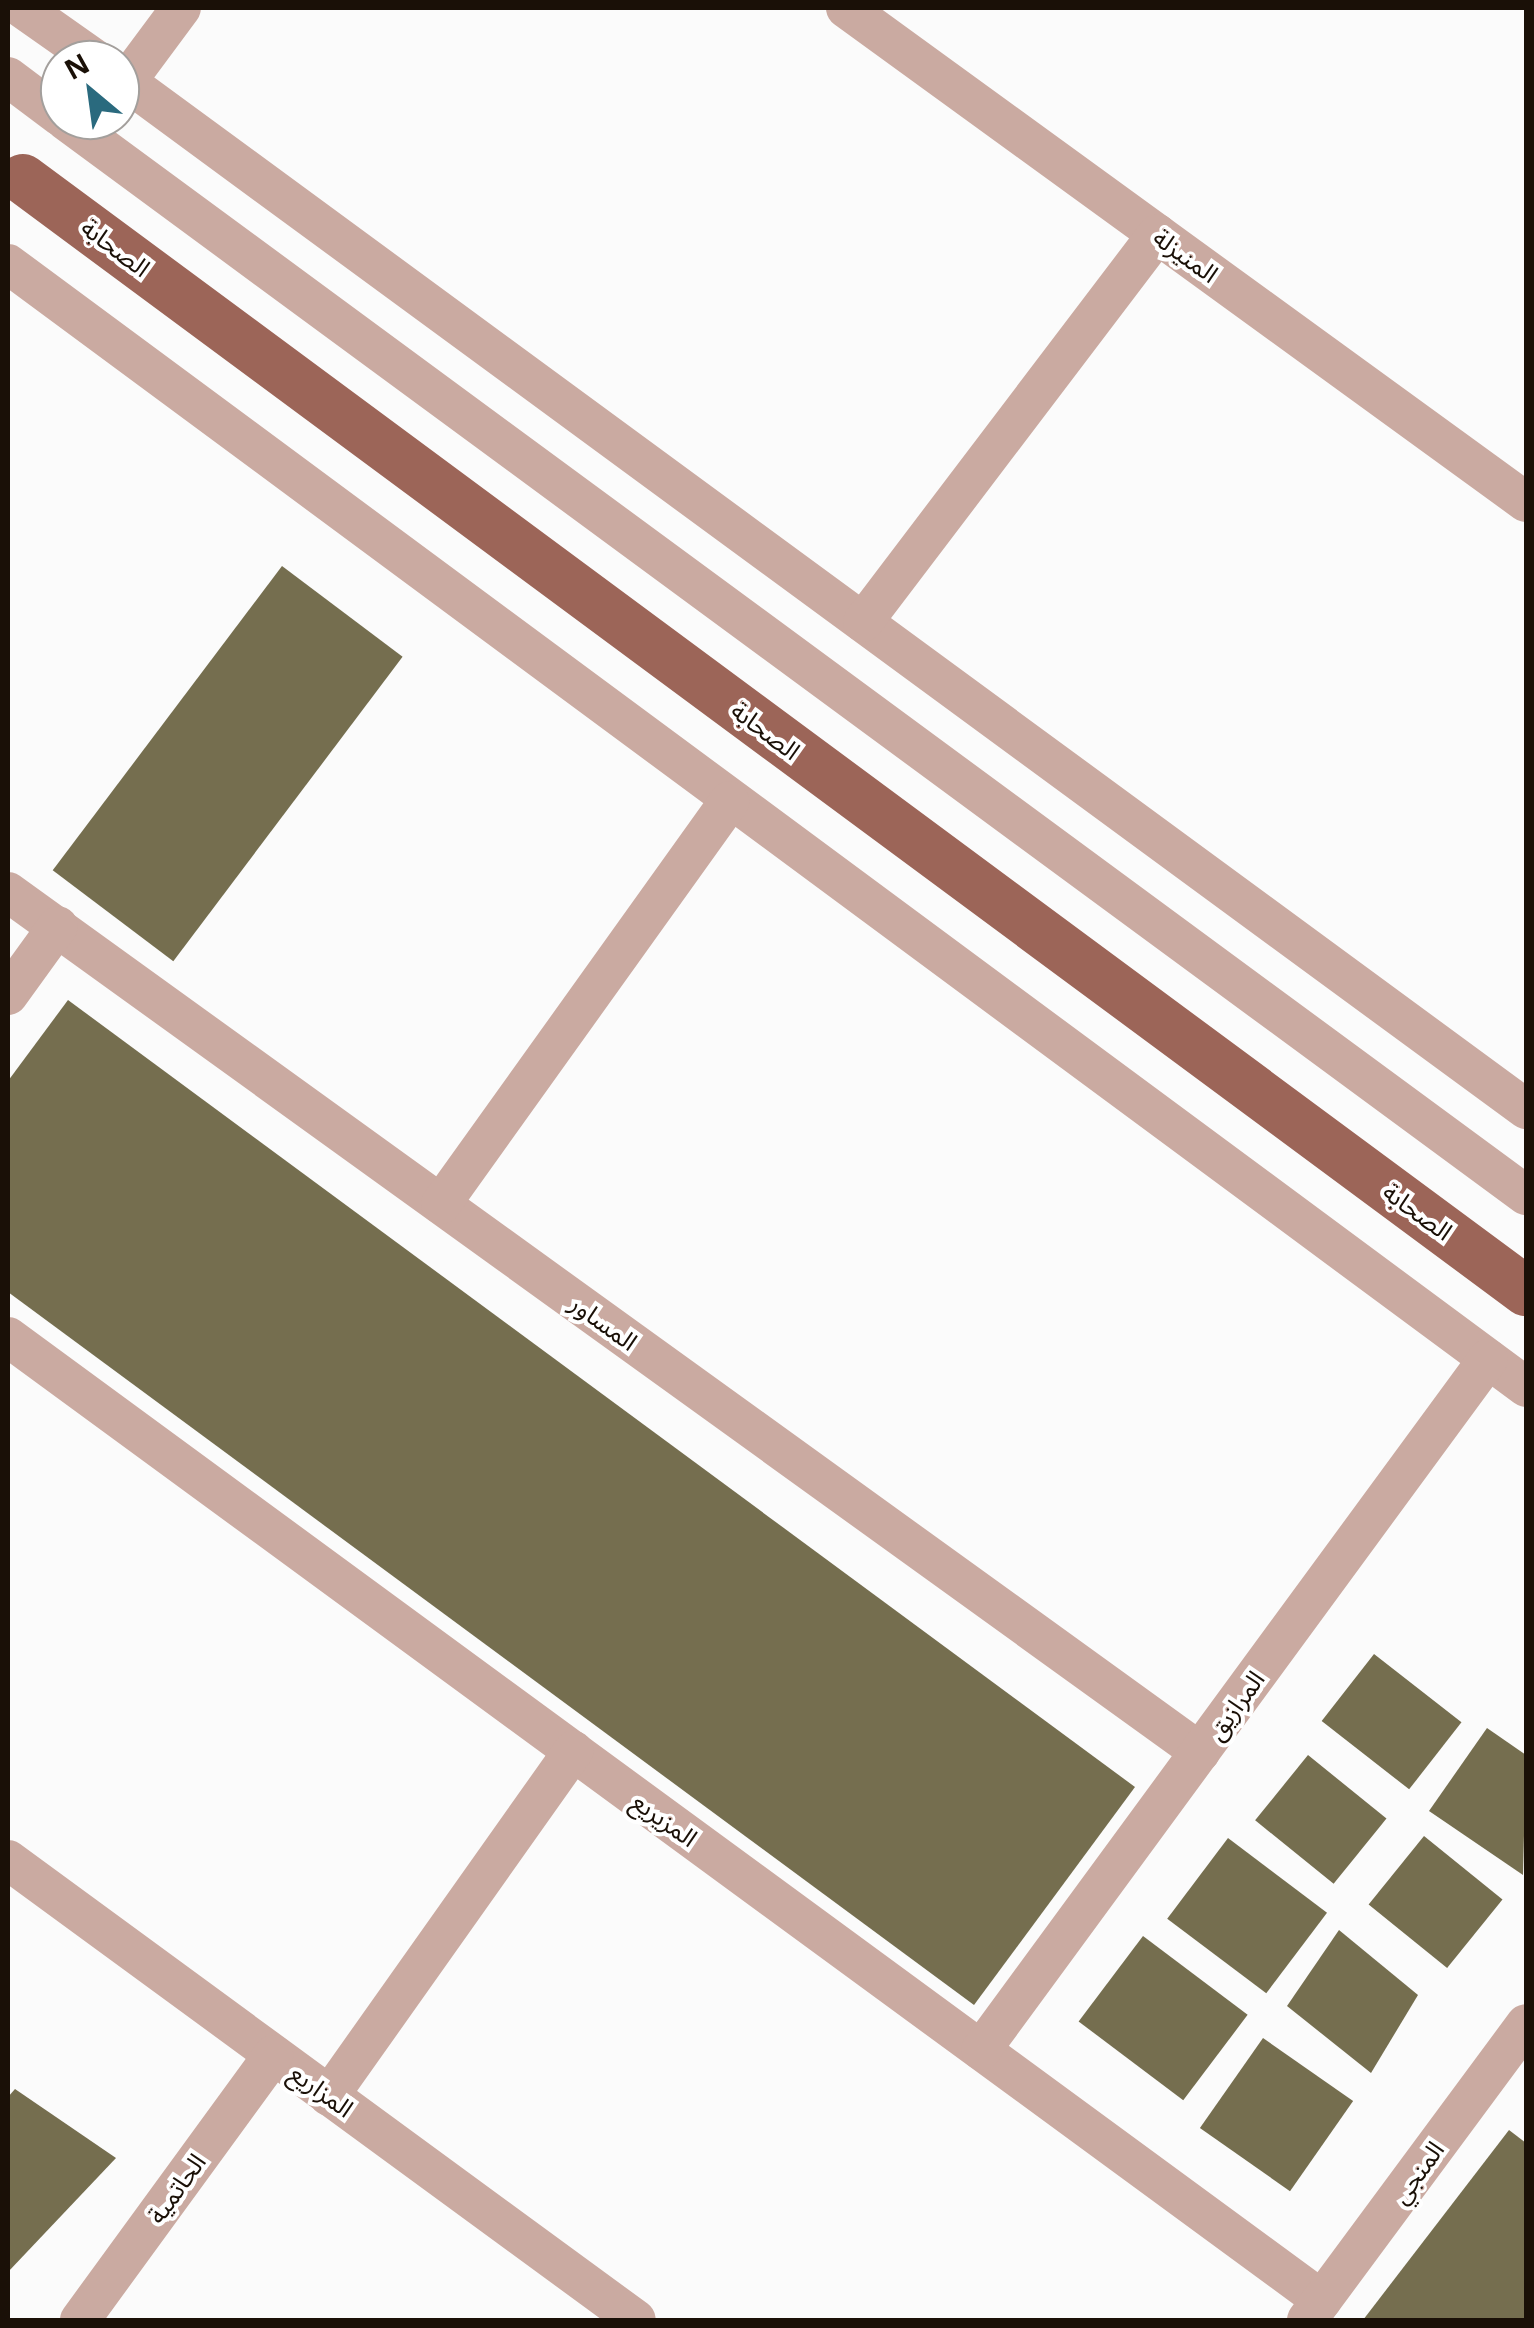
<!DOCTYPE html>
<meta charset="utf-8">
<style>
body{margin:0}
#map{position:relative;width:1534px;height:2328px;overflow:hidden;background:#fbfbfb;font-family:"Noto Sans","Noto Sans Arabic",sans-serif}
div>[style]{position:absolute}
[style*='--x']{left:calc(var(--x)*1px);top:calc(var(--y)*1px);width:calc(var(--w)*1px);rotate:calc(var(--a)*1deg)}
.building>*{inset:0;background:#756e4f;transform-origin:0 0}
.minor>*{height:40px;margin:-20px;padding:0 20px;transform-origin:20px;border-radius:20px;background:#caaaa1}
.major>*{height:50px;margin:-25px;padding:0 25px;transform-origin:25px;border-radius:25px;background:#9c6558}
span{translate:-50% -50%;white-space:nowrap;text-align:center;line-height:1.15;-webkit-text-stroke:8px #fff;paint-order:stroke}
.street-label{font-size:25px;color:#1a1007}
.frame{position:absolute;inset:0;border:10px solid #1a1007;pointer-events:none}
.north{position:absolute;left:40px;top:40px;width:100px;height:100px;box-sizing:border-box;background:#fff;border:2px solid #a39f9c;border-radius:50%;rotate:331deg;font-size:28px;font-weight:700;line-height:40px;text-align:center;color:#1a1007}
.north::after{content:'';display:block;margin:auto;width:35px;height:45px;background:#2a6a7e;clip-path:polygon(50% 0,100% 100%,50% 72%,0 100%)}
</style>
<div id="map">
<div class="building">
<div style="left:282px;top:566px;width:151px;height:381px;rotate:37deg"></div>
<div style="clip-path:polygon(68px 1000px,1135px 1787px,974px 2005px,8px 1292px,8px 1081px)"></div>
<div style="left:1374px;top:1654px;width:111px;height:85px;rotate:38deg"></div>
<div style="clip-path:polygon(1487px 1728px,1526px 1755px,1523px 1875px,1429px 1811px)"></div>
<div style="left:1308px;top:1755px;width:101px;height:84px;rotate:39deg"></div>
<div style="left:1424px;top:1836px;width:101px;height:88px;rotate:39deg"></div>
<div style="left:1228px;top:1838px;width:124px;height:101px;rotate:37deg"></div>
<div style="clip-path:polygon(1339px 1930px,1418px 1995px,1371px 2073px,1287px 2006px)"></div>
<div style="left:1143px;top:1936px;width:131px;height:107px;rotate:37deg"></div>
<div style="left:1263px;top:2038px;width:110px;height:110px;rotate:35deg"></div>
<div style="clip-path:polygon(15px 2089px,116px 2158px,8px 2272px,8px 2097px)"></div>
<div style="clip-path:polygon(1509px 2130px,1526px 2143px,1526px 2320px,1363px 2320px)"></div>
</div>
<div class="minor">
<div style="--x:22;--y:8;--w:90;--a:35.1"></div>
<div style="--x:846;--y:8;--w:840;--a:36"></div>
<div style="--x:8;--y:77;--w:65;--a:36.9"></div>
<div style="--x:120;--y:77;--w:1744;--a:36.28"></div>
<div style="--x:126;--y:82;--w:92;--a:-53.4"></div>
<div style="--x:65;--y:120;--w:1814;--a:36.35"></div>
<div style="--x:8;--y:264;--w:1888;--a:36.49"></div>
<div style="--x:863;--y:622;--w:487;--a:-52.8"></div>
<div style="--x:8;--y:892;--w:1470;--a:35.81"></div>
<div style="--x:8;--y:995;--w:85;--a:-54.1"></div>
<div style="--x:441;--y:1204;--w:495;--a:-54.4"></div>
<div style="--x:8;--y:1337;--w:1629;--a:36.24"></div>
<div style="--x:8;--y:1860;--w:778;--a:36.22"></div>
<div style="--x:981;--y:2050;--w:857;--a:-53.73"></div>
<div style="--x:329;--y:2096;--w:423;--a:-54.7"></div>
<div style="--x:80;--y:2320;--w:328;--a:-53.9"></div>
<div style="--x:1307;--y:2320;--w:368;--a:-53.5"></div>
</div>
<div class="major">
<div style="--x:23;--y:179;--w:1870;--a:36.5"></div>
</div>
<div class="street-label">
<span style="left:116px;top:247px;rotate:37deg">الصحابة</span>
<span style="left:1186px;top:255px;rotate:36deg">المنيزلة</span>
<span style="left:766px;top:730px;rotate:37deg">الصحابة</span>
<span style="left:1418px;top:1211px;rotate:36deg">الصحابة</span>
<span style="left:604px;top:1322px;rotate:36deg">المساور</span>
<span style="left:1235px;top:1705px;rotate:-54deg">المرازيق</span>
<span style="left:665px;top:1819px;rotate:36deg">المزيريع</span>
<span style="left:322px;top:2090px;rotate:36deg">المزاريع</span>
<span style="left:1417px;top:2172px;rotate:-54deg">المنجي</span>
<span style="left:176px;top:2188px;rotate:-54deg">الحاتمية</span>
</div>
<div class="frame"></div>
<div class="north">N</div>
</div>
